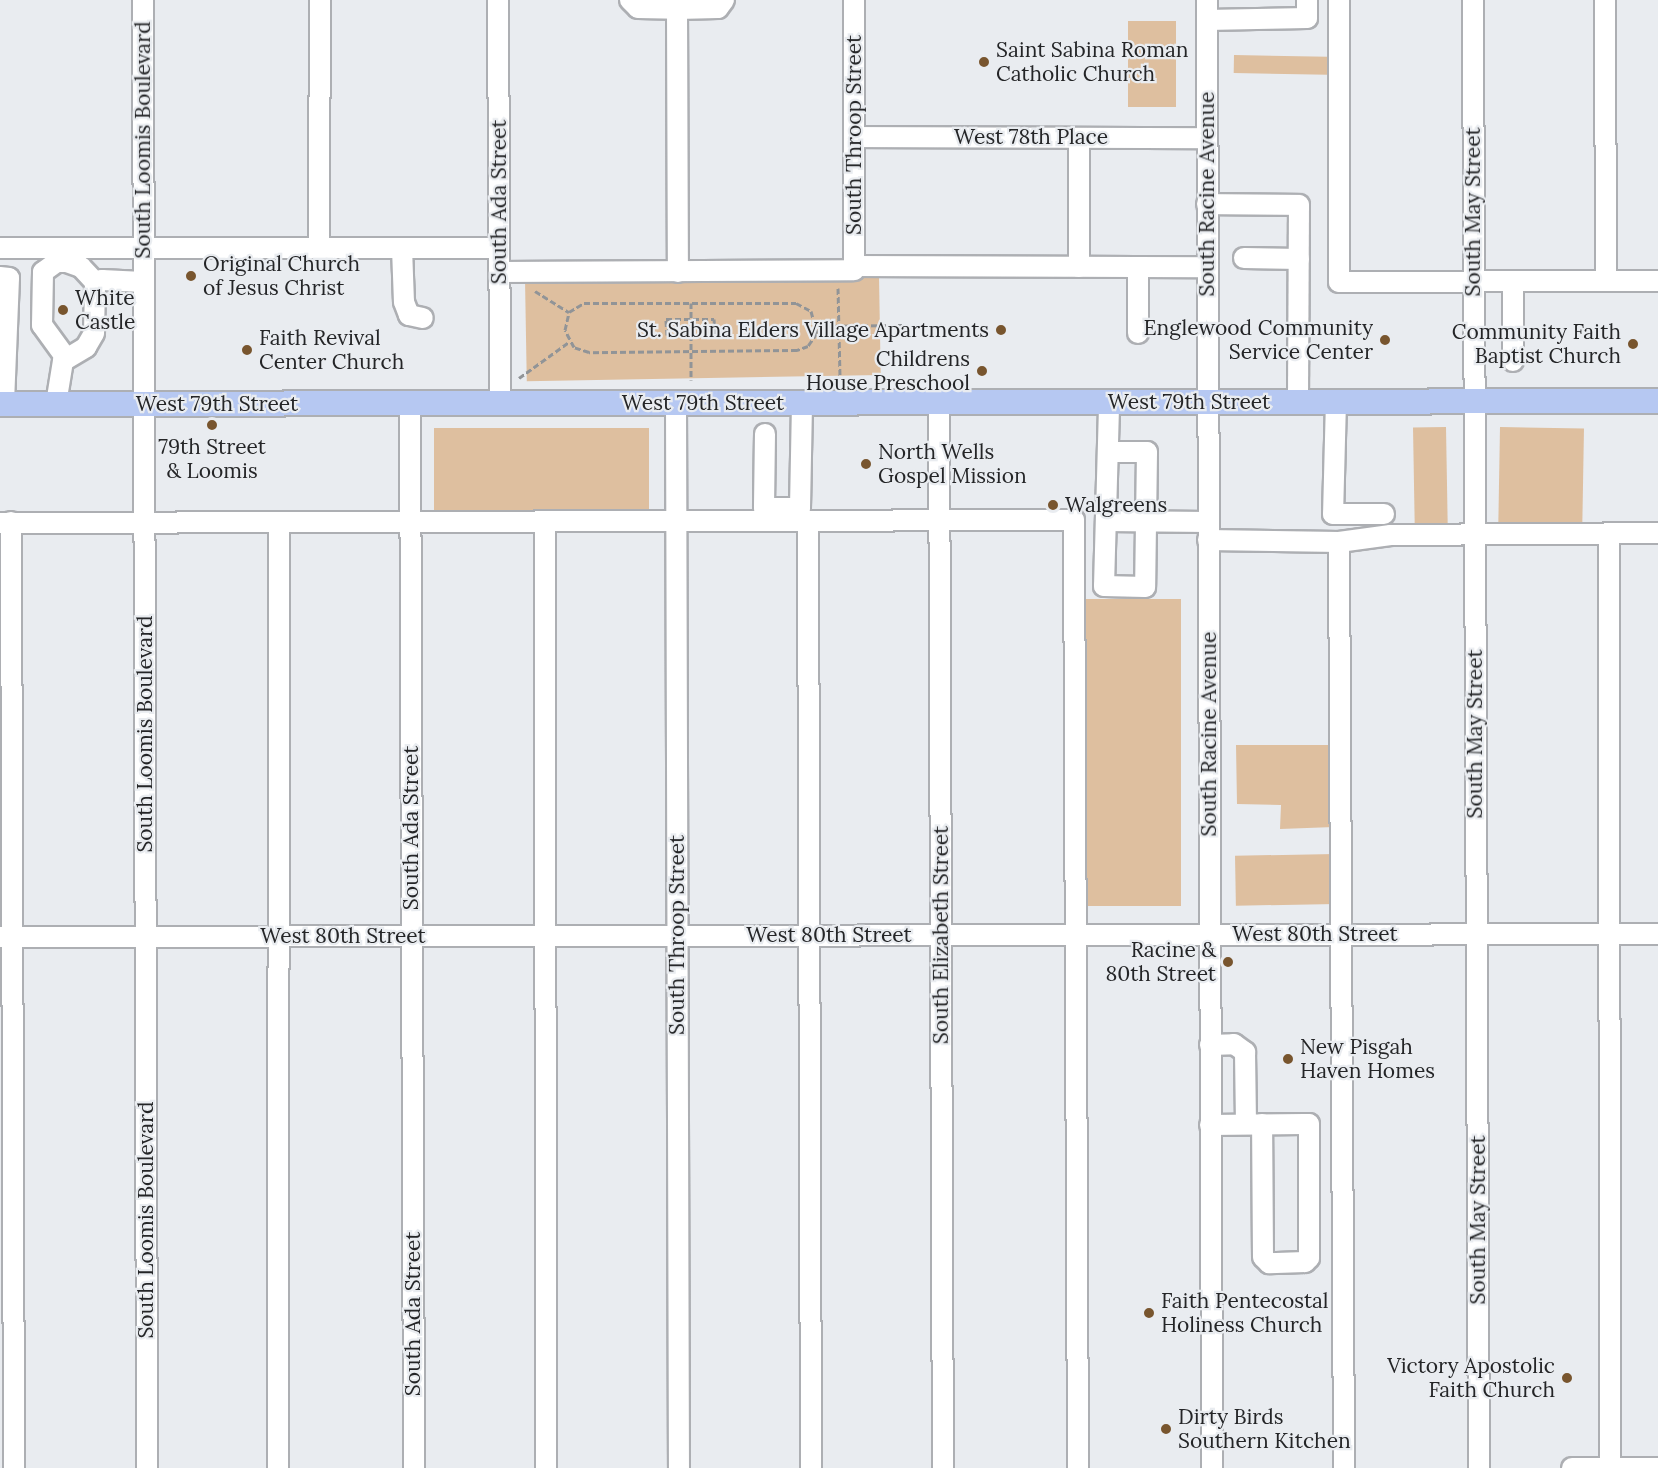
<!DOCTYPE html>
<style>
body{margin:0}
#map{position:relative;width:1658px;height:1468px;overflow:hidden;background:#e9ecf0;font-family:Lora,serif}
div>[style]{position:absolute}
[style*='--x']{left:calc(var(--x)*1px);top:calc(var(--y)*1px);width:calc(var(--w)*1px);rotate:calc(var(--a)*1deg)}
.green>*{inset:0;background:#debf9f;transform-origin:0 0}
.path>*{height:3px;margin-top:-1.5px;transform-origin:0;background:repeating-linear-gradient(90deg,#919497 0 6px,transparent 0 9px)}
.roads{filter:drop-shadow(2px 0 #adafb3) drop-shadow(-2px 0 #adafb3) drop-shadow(0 2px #adafb3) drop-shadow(0 -2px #adafb3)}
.minor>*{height:20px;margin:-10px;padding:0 10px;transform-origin:10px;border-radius:10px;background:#fff}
.major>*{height:24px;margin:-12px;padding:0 12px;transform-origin:12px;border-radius:12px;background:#b6c8f2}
.dots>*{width:16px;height:16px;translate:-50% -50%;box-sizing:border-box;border:3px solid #e9ecf0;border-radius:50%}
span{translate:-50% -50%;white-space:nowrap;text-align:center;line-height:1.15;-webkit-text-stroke:4.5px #e9ecf0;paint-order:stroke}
.poi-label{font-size:21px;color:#242527}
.left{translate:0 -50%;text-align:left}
.right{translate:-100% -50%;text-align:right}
.street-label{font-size:21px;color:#242527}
</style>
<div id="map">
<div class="green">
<div style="left:1128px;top:21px;width:48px;height:86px"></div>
<div style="left:1234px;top:55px;width:94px;height:18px;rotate:1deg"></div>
<div style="left:879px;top:276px;width:99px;height:354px;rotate:89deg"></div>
<div style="left:1446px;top:427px;width:100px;height:33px;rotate:89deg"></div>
<div style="left:1500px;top:427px;width:84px;height:99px;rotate:1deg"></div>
<div style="left:434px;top:428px;width:215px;height:83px"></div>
<div style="left:1082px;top:599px;width:99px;height:307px"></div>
<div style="clip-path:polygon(1236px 745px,1330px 745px,1334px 827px,1280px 829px,1281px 805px,1237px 804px)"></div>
<div style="left:1335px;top:854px;width:50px;height:100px;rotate:89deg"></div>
</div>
<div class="path">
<div style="--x:838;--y:288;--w:90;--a:88.7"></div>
<div style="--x:535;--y:291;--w:40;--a:32"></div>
<div style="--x:584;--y:303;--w:212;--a:0"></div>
<div style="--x:796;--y:303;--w:17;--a:28"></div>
<div style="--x:811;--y:311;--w:23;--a:75"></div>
<div style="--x:817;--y:333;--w:16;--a:125"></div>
<div style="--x:808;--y:346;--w:12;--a:160"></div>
<div style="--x:797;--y:350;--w:208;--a:179.4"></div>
<div style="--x:589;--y:352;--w:16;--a:-162"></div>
<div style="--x:574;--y:347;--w:19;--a:-118"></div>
<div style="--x:565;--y:330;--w:18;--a:-77"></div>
<div style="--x:569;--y:312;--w:17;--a:-31"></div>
<div style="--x:691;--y:303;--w:16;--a:90"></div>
<div style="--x:666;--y:319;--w:48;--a:0"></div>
<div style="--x:714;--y:319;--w:16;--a:86"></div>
<div style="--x:715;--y:335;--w:48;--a:180"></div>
<div style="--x:667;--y:335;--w:16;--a:-94"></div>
<div style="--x:817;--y:326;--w:85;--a:-0.7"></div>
<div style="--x:691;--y:335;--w:45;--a:90"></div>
<div style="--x:519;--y:378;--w:62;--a:-35.8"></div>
</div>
<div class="roads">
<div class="minor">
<div style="--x:143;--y:0;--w:1468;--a:89.84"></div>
<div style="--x:498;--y:0;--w:404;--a:89.7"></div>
<div style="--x:630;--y:0;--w:11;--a:45"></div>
<div style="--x:638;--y:8;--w:39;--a:1"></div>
<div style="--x:677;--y:9;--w:41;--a:-1.4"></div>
<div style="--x:718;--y:8;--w:10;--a:-53"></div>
<div style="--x:1207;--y:0;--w:1468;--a:89.8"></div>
<div style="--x:1339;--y:0;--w:282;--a:90"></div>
<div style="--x:1339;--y:282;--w:319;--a:-0.2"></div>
<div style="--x:1473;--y:0;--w:1468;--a:89.77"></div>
<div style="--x:1605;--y:0;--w:281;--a:89.8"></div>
<div style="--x:677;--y:9;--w:263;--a:89.8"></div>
<div style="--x:1207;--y:20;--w:100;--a:-1.1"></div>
<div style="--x:1307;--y:18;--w:18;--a:-90"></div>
<div style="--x:855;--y:137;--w:352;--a:0.2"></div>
<div style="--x:1079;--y:138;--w:129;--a:90"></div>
<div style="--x:1207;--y:204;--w:92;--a:0.6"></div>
<div style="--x:1299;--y:205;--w:196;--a:90.3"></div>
<div style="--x:0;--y:248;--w:499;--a:0"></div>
<div style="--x:319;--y:248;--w:248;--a:-89.8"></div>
<div style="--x:402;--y:248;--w:54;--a:87.9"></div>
<div style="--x:404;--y:302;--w:14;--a:69"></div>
<div style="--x:409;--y:315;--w:14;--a:12"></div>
<div style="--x:1244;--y:258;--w:55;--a:1"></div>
<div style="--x:854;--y:266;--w:353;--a:0.2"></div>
<div style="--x:1138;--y:267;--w:66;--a:90"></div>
<div style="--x:499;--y:272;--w:355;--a:-0.3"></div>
<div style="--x:854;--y:270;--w:270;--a:-90"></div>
<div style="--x:0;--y:277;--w:9;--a:6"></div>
<div style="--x:9;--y:278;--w:126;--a:92.3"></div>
<div style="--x:1513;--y:283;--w:78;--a:90"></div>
<div style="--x:66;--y:358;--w:41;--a:-126"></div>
<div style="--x:42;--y:325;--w:53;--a:-88.9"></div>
<div style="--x:43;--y:272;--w:17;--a:-36"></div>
<div style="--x:57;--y:262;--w:10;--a:0"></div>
<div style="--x:67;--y:262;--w:15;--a:20"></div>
<div style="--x:81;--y:267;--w:22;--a:47"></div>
<div style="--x:1336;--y:401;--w:113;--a:91.5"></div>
<div style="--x:1333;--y:514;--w:51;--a:0"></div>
<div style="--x:939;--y:402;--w:1066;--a:89.79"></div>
<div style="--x:676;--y:403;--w:1065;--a:89.84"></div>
<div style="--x:56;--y:404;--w:44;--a:-80.8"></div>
<div style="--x:63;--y:361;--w:27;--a:-31"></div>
<div style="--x:86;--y:347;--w:16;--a:-60"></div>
<div style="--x:94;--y:333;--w:49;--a:-88.8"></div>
<div style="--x:95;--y:284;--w:8;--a:-30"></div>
<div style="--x:102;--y:280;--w:41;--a:2.8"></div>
<div style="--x:410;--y:404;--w:1064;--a:89.78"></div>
<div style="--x:765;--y:434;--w:74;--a:90.8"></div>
<div style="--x:764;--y:508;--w:36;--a:0"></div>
<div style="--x:800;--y:508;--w:106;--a:-88.9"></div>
<div style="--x:1108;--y:452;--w:39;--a:0"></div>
<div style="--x:1147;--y:452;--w:135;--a:90.8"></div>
<div style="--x:1145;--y:587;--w:41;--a:-178.6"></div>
<div style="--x:1104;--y:586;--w:184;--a:-88.4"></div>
<div style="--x:545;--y:521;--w:947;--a:89.94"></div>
<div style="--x:808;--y:521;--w:947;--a:89.82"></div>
<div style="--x:1106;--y:521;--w:102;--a:0.6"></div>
<div style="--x:11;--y:522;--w:946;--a:89.82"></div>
<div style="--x:0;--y:523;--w:1074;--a:-0.16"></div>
<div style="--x:1074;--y:520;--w:948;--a:89.76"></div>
<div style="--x:1609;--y:533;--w:935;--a:89.94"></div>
<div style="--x:1208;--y:540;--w:131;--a:0.9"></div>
<div style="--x:1339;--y:542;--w:52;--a:-7.7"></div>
<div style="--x:1391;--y:535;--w:267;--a:-0.4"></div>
<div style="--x:1339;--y:542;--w:926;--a:89.69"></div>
<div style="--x:0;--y:937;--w:1658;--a:-0.1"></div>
<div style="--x:1210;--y:1045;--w:24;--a:-2"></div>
<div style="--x:1234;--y:1044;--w:14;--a:36"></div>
<div style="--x:1245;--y:1052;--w:72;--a:89.2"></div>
<div style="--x:1210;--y:1125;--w:94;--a:-0.6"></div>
<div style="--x:1304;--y:1124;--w:5;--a:0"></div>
<div style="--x:1309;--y:1124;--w:134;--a:90"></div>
<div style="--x:1309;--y:1258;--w:6;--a:135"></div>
<div style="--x:1305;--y:1262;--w:36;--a:178"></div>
<div style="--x:1269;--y:1263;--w:8;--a:-135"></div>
<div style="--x:1263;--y:1257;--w:133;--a:-90.4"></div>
<div style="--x:278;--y:1468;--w:946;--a:-89.94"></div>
<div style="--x:1572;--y:1468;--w:86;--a:0"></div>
</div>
<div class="major">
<div style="--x:0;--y:404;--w:1658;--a:-0.1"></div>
</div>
</div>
<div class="dots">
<div style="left:984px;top:62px;background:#78552e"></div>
<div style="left:191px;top:276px;background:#78552e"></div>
<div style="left:63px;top:310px;background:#78552e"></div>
<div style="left:1001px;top:330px;background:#78552e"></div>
<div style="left:1385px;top:340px;background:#78552e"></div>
<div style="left:1633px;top:344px;background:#78552e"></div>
<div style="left:247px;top:350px;background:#78552e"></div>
<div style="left:982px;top:371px;background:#78552e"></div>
<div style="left:212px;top:425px;background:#78552e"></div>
<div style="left:866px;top:464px;background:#78552e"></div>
<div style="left:1053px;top:505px;background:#78552e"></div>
<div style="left:1228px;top:962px;background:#78552e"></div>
<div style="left:1288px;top:1059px;background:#78552e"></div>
<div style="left:1149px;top:1313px;background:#78552e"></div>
<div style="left:1567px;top:1378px;background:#78552e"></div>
<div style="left:1166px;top:1429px;background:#78552e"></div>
</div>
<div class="poi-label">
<span class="left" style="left:996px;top:62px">Saint Sabina Roman<br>Catholic Church</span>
<span class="left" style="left:203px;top:276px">Original Church<br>of Jesus Christ</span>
<span class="left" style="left:75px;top:310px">White<br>Castle</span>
<span class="right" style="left:1373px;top:340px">Englewood Community<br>Service Center</span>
<span class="right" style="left:989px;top:330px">St. Sabina Elders Village Apartments</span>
<span class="right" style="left:1621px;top:344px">Community Faith<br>Baptist Church</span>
<span class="left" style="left:259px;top:350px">Faith Revival<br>Center Church</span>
<span class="right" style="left:970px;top:371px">Childrens<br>House Preschool</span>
<span style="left:212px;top:459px">79th Street<br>&amp; Loomis</span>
<span class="left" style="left:878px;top:464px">North Wells<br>Gospel Mission</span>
<span class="left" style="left:1065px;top:505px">Walgreens</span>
<span class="right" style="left:1216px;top:962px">Racine &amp;<br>80th Street</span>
<span class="left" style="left:1300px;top:1059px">New Pisgah<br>Haven Homes</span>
<span class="left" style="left:1161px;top:1313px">Faith Pentecostal<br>Holiness Church</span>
<span class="right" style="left:1555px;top:1378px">Victory Apostolic<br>Faith Church</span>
<span class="left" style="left:1178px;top:1429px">Dirty Birds<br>Southern Kitchen</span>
</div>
<div class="street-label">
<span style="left:854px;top:135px;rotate:-90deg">South Throop Street</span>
<span style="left:1031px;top:137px">West 78th Place</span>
<span style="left:143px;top:140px;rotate:-90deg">South Loomis Boulevard</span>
<span style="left:1207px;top:194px;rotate:-90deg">South Racine Avenue</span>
<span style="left:499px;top:202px;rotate:-90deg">South Ada Street</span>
<span style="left:1473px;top:212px;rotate:-90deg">South May Street</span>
<span style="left:1189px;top:402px">West 79th Street</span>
<span style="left:703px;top:403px">West 79th Street</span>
<span style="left:217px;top:404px">West 79th Street</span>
<span style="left:145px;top:734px;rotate:-90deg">South Loomis Boulevard</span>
<span style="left:1209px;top:734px;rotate:-90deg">South Racine Avenue</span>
<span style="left:1475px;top:734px;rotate:-90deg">South May Street</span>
<span style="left:411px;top:828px;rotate:-90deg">South Ada Street</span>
<span style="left:1315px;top:934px">West 80th Street</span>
<span style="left:677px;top:935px;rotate:-90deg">South Throop Street</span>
<span style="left:829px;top:935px">West 80th Street</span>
<span style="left:941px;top:935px;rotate:-90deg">South Elizabeth Street</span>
<span style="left:343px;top:936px">West 80th Street</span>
<span style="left:146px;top:1220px;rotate:-90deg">South Loomis Boulevard</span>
<span style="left:1478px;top:1220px;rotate:-90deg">South May Street</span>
<span style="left:413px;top:1314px;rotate:-90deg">South Ada Street</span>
</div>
</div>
